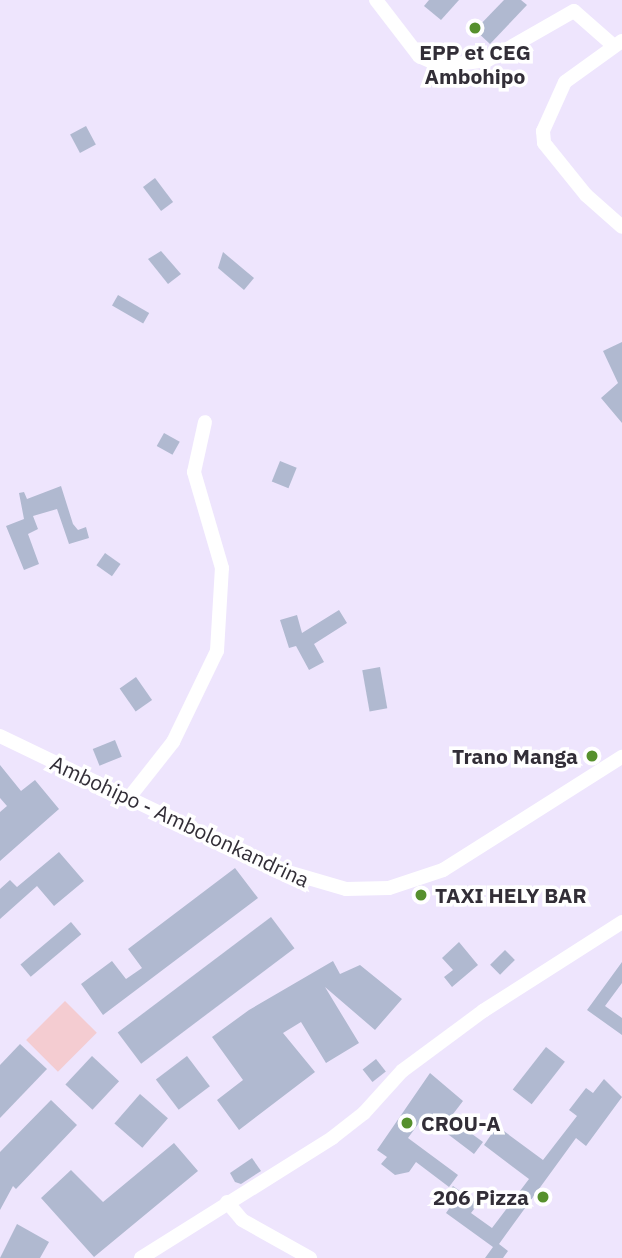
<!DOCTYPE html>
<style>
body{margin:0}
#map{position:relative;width:622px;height:1258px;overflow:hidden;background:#eee5fd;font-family:"IBM Plex Sans",sans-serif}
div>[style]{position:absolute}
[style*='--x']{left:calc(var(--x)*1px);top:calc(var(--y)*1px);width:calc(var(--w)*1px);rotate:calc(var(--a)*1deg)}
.green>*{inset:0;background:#f4ccd1;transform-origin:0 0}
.building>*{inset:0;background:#b0b9d0;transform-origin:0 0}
.minor>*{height:14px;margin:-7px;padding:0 7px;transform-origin:7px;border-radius:7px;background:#fff}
.dots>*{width:19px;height:19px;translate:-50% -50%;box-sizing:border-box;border:4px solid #fff;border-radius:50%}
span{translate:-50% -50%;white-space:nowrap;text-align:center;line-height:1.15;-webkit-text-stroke:7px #fff;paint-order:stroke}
.poi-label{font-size:21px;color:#322e37;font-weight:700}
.right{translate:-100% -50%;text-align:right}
.left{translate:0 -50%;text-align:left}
.street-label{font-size:21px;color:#322e37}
</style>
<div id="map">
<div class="green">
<div style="left:65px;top:1001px;width:45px;height:55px;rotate:45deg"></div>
</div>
<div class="building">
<div style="clip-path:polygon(429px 0,459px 0,441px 20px,424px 6px)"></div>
<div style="clip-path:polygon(504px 0,521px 0,527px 5px,490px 44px,475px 30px)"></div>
<div style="left:86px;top:126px;width:21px;height:18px;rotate:62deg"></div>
<div style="left:155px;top:178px;width:30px;height:15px;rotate:53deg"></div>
<div style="clip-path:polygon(161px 251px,181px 274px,168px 284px,148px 259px)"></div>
<div style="clip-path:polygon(223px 252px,254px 278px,244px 290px,218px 268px)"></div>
<div style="left:118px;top:295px;width:36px;height:12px;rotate:30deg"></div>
<div style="clip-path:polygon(622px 342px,622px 423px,601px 398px,618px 383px,603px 351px)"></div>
<div style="left:164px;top:433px;width:18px;height:15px;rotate:29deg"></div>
<div style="left:280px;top:461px;width:18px;height:22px;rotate:22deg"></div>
<div style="clip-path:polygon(61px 486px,73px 524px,78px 530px,86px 527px,89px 538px,69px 544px,57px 509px,33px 516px,38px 529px,28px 534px,39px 564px,24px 570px,6px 526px,24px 519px,19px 493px,24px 492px,27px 499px)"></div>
<div style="left:105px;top:553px;width:19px;height:15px;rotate:35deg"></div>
<div style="clip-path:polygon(339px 610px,347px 623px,314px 644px,324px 662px,309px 670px,296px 646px,289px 648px,280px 620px,297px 615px,302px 633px)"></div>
<div style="left:380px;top:667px;width:42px;height:18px;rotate:80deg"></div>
<div style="left:136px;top:677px;width:28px;height:20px;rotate:55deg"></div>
<div style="left:115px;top:740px;width:18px;height:24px;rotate:68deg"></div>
<div style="clip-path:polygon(0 765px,21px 791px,35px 780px,59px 809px,0 861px,0 812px,7px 806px,0 798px)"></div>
<div style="clip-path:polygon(59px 852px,84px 881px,54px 906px,37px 886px,0 919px,0 889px,10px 880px,17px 887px)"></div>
<div style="clip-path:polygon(235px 868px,258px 898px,103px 1015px,81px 984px,112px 961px,126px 979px,142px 968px,128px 949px)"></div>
<div style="left:271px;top:917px;width:39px;height:192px;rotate:53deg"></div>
<div style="left:71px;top:922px;width:16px;height:66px;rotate:50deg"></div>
<div style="clip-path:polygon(459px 942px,478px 965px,452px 987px,444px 977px,453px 970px,442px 958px)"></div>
<div style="left:505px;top:950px;width:14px;height:21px;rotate:45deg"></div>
<div style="clip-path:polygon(333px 961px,340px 974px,360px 965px,402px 999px,375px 1030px,325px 987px,359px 1043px,326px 1063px,301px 1022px,283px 1033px,315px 1072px,239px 1130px,217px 1100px,243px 1080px,212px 1037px,249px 1010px)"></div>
<div style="clip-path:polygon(622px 962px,622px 983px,605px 1006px,622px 1018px,622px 1035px,587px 1010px)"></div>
<div style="clip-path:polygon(20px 1044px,47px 1069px,0 1118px,0 1065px)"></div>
<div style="left:546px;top:1047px;width:24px;height:54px;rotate:38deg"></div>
<div style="left:92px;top:1056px;width:37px;height:39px;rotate:43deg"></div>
<div style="left:187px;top:1056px;width:38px;height:39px;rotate:53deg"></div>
<div style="left:376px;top:1059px;width:16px;height:17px;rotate:52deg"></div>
<div style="clip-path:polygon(430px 1073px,463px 1101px,450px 1118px,483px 1142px,474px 1154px,424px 1116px,408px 1138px,458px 1175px,449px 1187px,416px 1162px,409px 1172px,395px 1175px,381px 1164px,387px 1157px,377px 1150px)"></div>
<div style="clip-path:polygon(604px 1079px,622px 1097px,586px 1146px,576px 1138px,499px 1244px,508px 1251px,503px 1258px,485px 1258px,493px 1247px,446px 1213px,453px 1203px,444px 1197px,453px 1186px,478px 1204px,471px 1213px,492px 1228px,529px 1179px,484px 1145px,497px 1126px,543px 1160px,577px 1116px,569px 1110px,586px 1088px,593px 1093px)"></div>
<div style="left:140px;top:1094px;width:37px;height:39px;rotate:41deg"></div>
<div style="clip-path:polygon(51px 1100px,77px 1125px,16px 1189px,13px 1186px,0 1210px,0 1152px)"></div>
<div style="clip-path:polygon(174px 1143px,198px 1171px,94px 1257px,41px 1198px,71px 1170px,103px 1202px)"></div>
<div style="clip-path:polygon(252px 1158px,261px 1171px,241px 1184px,235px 1182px,230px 1173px)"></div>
<div style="clip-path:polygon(17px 1224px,49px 1242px,40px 1258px,0 1258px)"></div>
</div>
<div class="minor">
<div style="--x:376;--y:0;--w:71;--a:52.5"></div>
<div style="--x:419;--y:56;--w:24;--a:24"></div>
<div style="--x:441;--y:66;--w:47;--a:-7.3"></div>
<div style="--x:488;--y:60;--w:99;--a:-29.7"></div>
<div style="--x:574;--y:11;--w:53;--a:41.2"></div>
<div style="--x:622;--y:41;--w:70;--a:144.3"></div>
<div style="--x:565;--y:82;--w:54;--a:114.2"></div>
<div style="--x:543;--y:131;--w:12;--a:85"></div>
<div style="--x:544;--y:143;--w:67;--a:51.1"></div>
<div style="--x:586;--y:195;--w:48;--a:41.6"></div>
<div style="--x:0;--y:736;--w:304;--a:25.7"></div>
<div style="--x:274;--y:868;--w:75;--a:16.3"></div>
<div style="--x:346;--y:889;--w:43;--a:-1.3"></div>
<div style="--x:389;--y:888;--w:57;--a:-18.4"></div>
<div style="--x:443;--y:870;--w:212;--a:-32.3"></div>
<div style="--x:128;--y:799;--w:73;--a:-51.7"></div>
<div style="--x:173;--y:742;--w:101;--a:-64.2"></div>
<div style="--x:217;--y:651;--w:83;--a:-86.6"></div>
<div style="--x:222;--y:568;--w:100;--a:-106.3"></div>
<div style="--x:194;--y:472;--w:51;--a:-77.6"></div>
<div style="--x:227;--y:1202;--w:23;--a:50"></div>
<div style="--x:242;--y:1220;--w:78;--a:29.2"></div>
<div style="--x:141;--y:1258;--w:226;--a:-32.1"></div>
<div style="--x:332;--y:1138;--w:41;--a:-38"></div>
<div style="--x:364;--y:1113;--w:57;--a:-47.9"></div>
<div style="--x:402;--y:1071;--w:101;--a:-36.5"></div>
<div style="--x:483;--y:1011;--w:165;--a:-32.6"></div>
</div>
<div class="dots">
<div style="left:475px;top:28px;background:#56902d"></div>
<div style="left:592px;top:756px;background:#56902d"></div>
<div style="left:421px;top:895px;background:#56902d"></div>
<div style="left:407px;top:1123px;background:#56902d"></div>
<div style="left:543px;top:1197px;background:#56902d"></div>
</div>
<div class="poi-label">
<span style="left:475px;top:64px">EPP et CEG<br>Ambohipo</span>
<span class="right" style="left:578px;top:756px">Trano Manga</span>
<span class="left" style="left:435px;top:895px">TAXI HELY BAR</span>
<span class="left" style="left:421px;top:1123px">CROU-A</span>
<span class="right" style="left:529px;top:1197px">206 Pizza</span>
</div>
<div class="street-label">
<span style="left:180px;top:821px;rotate:25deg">Ambohipo - Ambolonkandrina</span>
</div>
</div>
